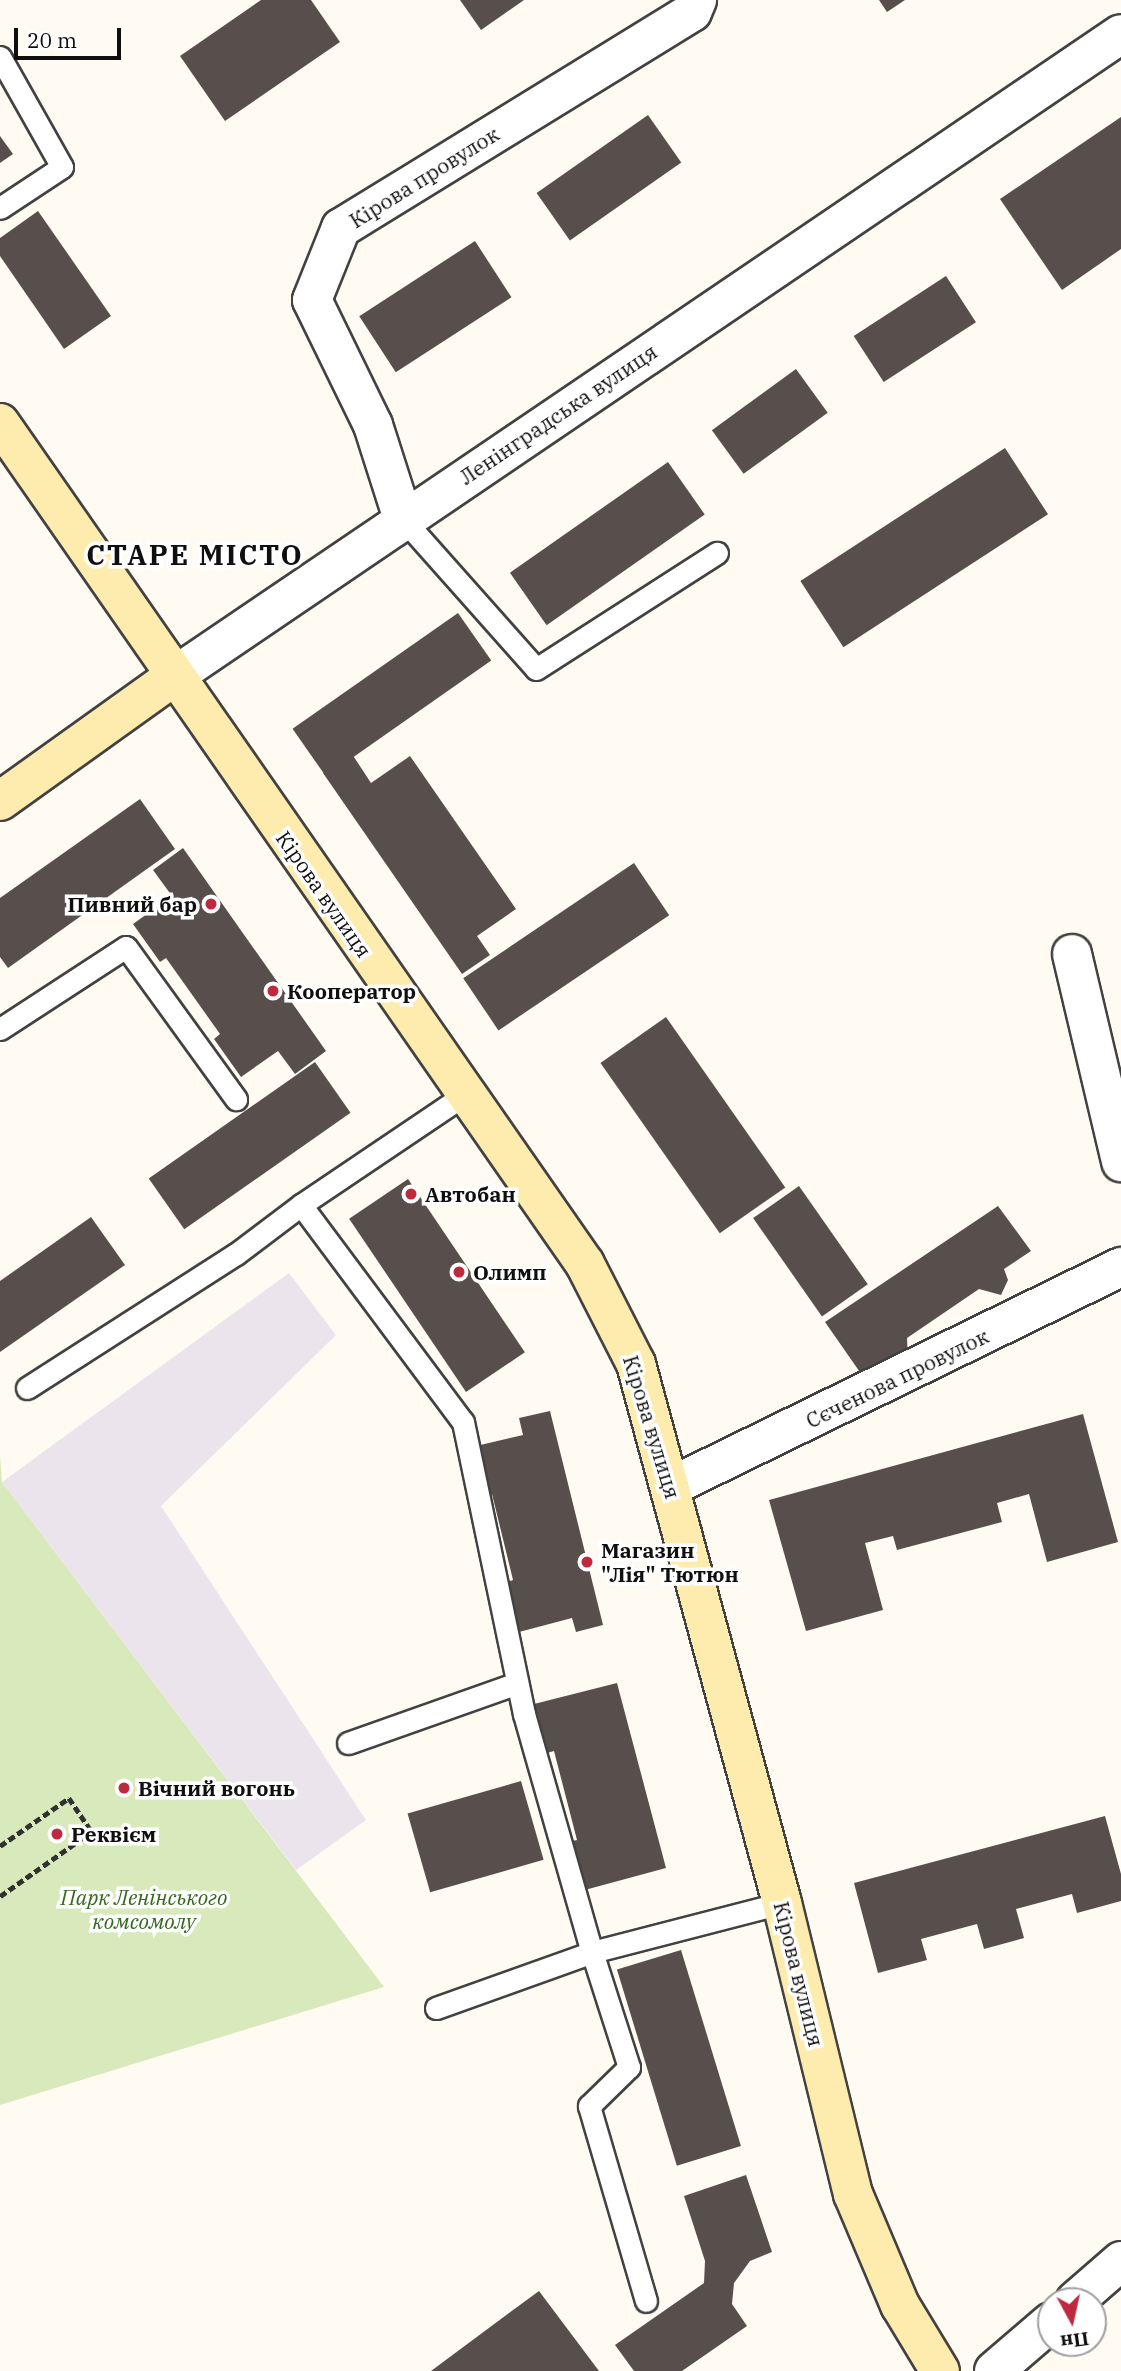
<!DOCTYPE html>
<meta charset="utf-8">
<style>
body{margin:0}
#map{position:relative;width:1121px;height:2371px;overflow:hidden;background:#fffbf2;font-family:"IBM Plex Serif",serif}
div>[style]{position:absolute}
[style*='--x']{left:calc(var(--x)*1px);top:calc(var(--y)*1px);width:calc(var(--w)*1px);rotate:calc(var(--a)*1deg)}
.industrial>*{inset:0;background:#ebe4ed}
.green>*{inset:0;background:#d8e9bb}
.building>*{inset:0;background:#584f4c;transform-origin:0 0}
.path>*{height:4.5px;margin-top:-2.25px;transform-origin:0;background:repeating-linear-gradient(90deg,#313131 0 7px,transparent 0 10.5px)}
.roads{filter:drop-shadow(2px 0 #424242) drop-shadow(-2px 0 #424242) drop-shadow(0 2px #424242) drop-shadow(0 -2px #424242)}
.lane>*{height:21px;margin:-10.5px;padding:0 10.5px;transform-origin:10.5px;border-radius:10.5px;background:#fff}
.street>*{height:38px;margin:-19px;padding:0 19px;transform-origin:19px;border-radius:19px;background:#fff}
.secondary>*{height:38px;margin:-19px;padding:0 19px;transform-origin:19px;border-radius:19px;background:#fdecae}
.dots>*{width:19px;height:19px;translate:-50% -50%;box-sizing:border-box;border:4px solid #fff;border-radius:50%}
span{translate:-50% -50%;white-space:nowrap;text-align:center;line-height:1.15;-webkit-text-stroke:7px #fff;paint-order:stroke}
.street-label{font-size:21px;color:#0f0f0f}
.poi-label{font-size:21px;color:#0f0f0f;font-weight:700}
.right{translate:-100% -50%;text-align:right}
.left{translate:0 -50%;text-align:left}
.park-label{font-size:21px;color:#366720;font-style:italic}
.district-label{font-size:28px;color:#0f0f0f;font-weight:700;letter-spacing:2px}
.north{position:absolute;left:1037px;top:2287px;width:70px;height:70px;box-sizing:border-box;background:#fff;border:2px solid #9f9f9f;border-radius:50%;rotate:172deg;font-size:19px;font-weight:700;line-height:28px;text-align:center;color:#0f0f0f}
.north::after{content:'';display:block;margin:auto;width:24px;height:32px;background:#be2940;clip-path:polygon(50% 0,100% 100%,50% 72%,0 100%)}
.scale{position:absolute;left:14px;top:28px;width:107px;height:32px;box-sizing:border-box;border:4px solid #0f0f0f;border-top:0;padding-left:9px;font-size:21px;line-height:24px;white-space:nowrap;color:#0f0f0f;-webkit-text-stroke:5px #fff;paint-order:stroke}
</style>
<div id="map">
<div class="industrial">
<div style="clip-path:polygon(289px 1273px,336px 1335px,161px 1506px,366px 1820px,296px 1870px,2px 1482px)"></div>
</div>
<div class="green">
<div style="clip-path:polygon(0 1455px,2px 1482px,384px 1987px,0 2105px)"></div>
</div>
<div class="building">
<div style="clip-path:polygon(261px 0,311px 0,340px 42px,225px 121px,180px 56px)"></div>
<div style="clip-path:polygon(460px 0,524px 0,481px 30px)"></div>
<div style="clip-path:polygon(879px 0,905px 0,887px 12px)"></div>
<div style="left:648px;top:115px;width:58px;height:136px;rotate:55deg"></div>
<div style="clip-path:polygon(1121px 117px,1121px 249px,1062px 290px,1000px 199px)"></div>
<div style="clip-path:polygon(0 136px,13px 154px,0 163px)"></div>
<div style="clip-path:polygon(38px 211px,111px 316px,64px 349px,0 256px,0 238px)"></div>
<div style="left:475px;top:241px;width:67px;height:138px;rotate:57deg"></div>
<div style="left:946px;top:276px;width:55px;height:110px;rotate:57deg"></div>
<div style="left:796px;top:369px;width:54px;height:104px;rotate:54deg"></div>
<div style="left:1005px;top:448px;width:79px;height:244px;rotate:57deg"></div>
<div style="left:668px;top:462px;width:64px;height:193px;rotate:55deg"></div>
<div style="left:458px;top:613px;width:58px;height:202px;rotate:55deg"></div>
<div style="clip-path:polygon(352px 754px,371px 783px,410px 756px,516px 909px,477px 936px,490px 955px,462px 974px,323px 773px)"></div>
<div style="clip-path:polygon(140px 799px,175px 849px,8px 968px,0 957px,0 898px)"></div>
<div style="clip-path:polygon(183px 848px,326px 1051px,295px 1074px,278px 1051px,241px 1077px,214px 1039px,220px 1034px,166px 958px,160px 962px,133px 924px,172px 896px,153px 870px)"></div>
<div style="left:634px;top:863px;width:63px;height:206px;rotate:56deg"></div>
<div style="left:666px;top:1017px;width:208px;height:80px;rotate:55deg"></div>
<div style="left:315px;top:1062px;width:62px;height:203px;rotate:55deg"></div>
<div style="left:408px;top:1179px;width:209px;height:71px;rotate:56deg"></div>
<div style="left:799px;top:1186px;width:120px;height:56px;rotate:55deg"></div>
<div style="clip-path:polygon(998px 1206px,1031px 1251px,1004px 1269px,1008px 1280px,1001px 1295px,979px 1289px,907px 1338px,908px 1360px,864px 1378px,825px 1322px)"></div>
<div style="clip-path:polygon(91px 1217px,125px 1265px,0 1352px,0 1281px)"></div>
<div style="clip-path:polygon(550px 1411px,603px 1625px,576px 1632px,572px 1618px,519px 1632px,507px 1582px,513px 1580px,492px 1494px,484px 1496px,472px 1447px,523px 1435px,519px 1418px)"></div>
<div style="clip-path:polygon(1083px 1414px,1118px 1542px,1047px 1562px,1029px 1494px,997px 1503px,1002px 1522px,897px 1550px,893px 1536px,865px 1543px,883px 1610px,806px 1631px,769px 1500px)"></div>
<div style="clip-path:polygon(617px 1683px,666px 1868px,581px 1891px,568px 1842px,577px 1840px,554px 1751px,547px 1753px,534px 1704px)"></div>
<div style="left:521px;top:1781px;width:82px;height:118px;rotate:74deg"></div>
<div style="clip-path:polygon(1105px 1816px,1121px 1874px,1121px 1901px,1077px 1913px,1072px 1894px,1016px 1909px,1024px 1938px,984px 1949px,977px 1924px,921px 1939px,927px 1960px,878px 1973px,854px 1883px)"></div>
<div style="left:681px;top:1950px;width:205px;height:67px;rotate:73deg"></div>
<div style="clip-path:polygon(746px 2175px,772px 2252px,750px 2261px,734px 2283px,732px 2304px,747px 2326px,682px 2371px,634px 2371px,615px 2345px,704px 2283px,705px 2261px,684px 2196px)"></div>
<div style="clip-path:polygon(539px 2291px,599px 2371px,431px 2371px,509px 2313px)"></div>
</div>
<div class="path">
<div style="--x:0;--y:1846;--w:84;--a:-34.8"></div>
<div style="--x:69;--y:1798;--w:41;--a:55.9"></div>
<div style="--x:92;--y:1832;--w:113;--a:144.8"></div>
</div>
<div class="roads">
<div class="lane">
<div style="--x:0;--y:57;--w:126;--a:60.6"></div>
<div style="--x:62;--y:167;--w:74;--a:146.5"></div>
<div style="--x:403;--y:519;--w:200;--a:48.4"></div>
<div style="--x:536;--y:669;--w:215;--a:-32.7"></div>
<div style="--x:0;--y:1029;--w:150;--a:-33.1"></div>
<div style="--x:126;--y:947;--w:188;--a:54.1"></div>
<div style="--x:464;--y:1095;--w:197;--a:146"></div>
<div style="--x:301;--y:1205;--w:271;--a:53.3"></div>
<div style="--x:463;--y:1422;--w:298;--a:78.2"></div>
<div style="--x:524;--y:1714;--w:248;--a:74.1"></div>
<div style="--x:592;--y:1952;--w:196;--a:-14.5"></div>
<div style="--x:27;--y:1388;--w:248;--a:-32.7"></div>
<div style="--x:236;--y:1254;--w:81;--a:-37"></div>
<div style="--x:348;--y:1743;--w:179;--a:-19.5"></div>
<div style="--x:436;--y:2008;--w:166;--a:-19.7"></div>
<div style="--x:592;--y:1952;--w:121;--a:72.2"></div>
<div style="--x:629;--y:2067;--w:56;--a:135.7"></div>
<div style="--x:589;--y:2106;--w:203;--a:73.7"></div>
</div>
<div class="street">
<div style="--x:403;--y:519;--w:99;--a:-107.7"></div>
<div style="--x:373;--y:425;--w:139;--a:-116"></div>
<div style="--x:312;--y:300;--w:78;--a:-68.1"></div>
<div style="--x:341;--y:228;--w:412;--a:-31.6"></div>
<div style="--x:692;--y:12;--w:13;--a:-67"></div>
<div style="--x:173;--y:677;--w:1145;--a:-34.15"></div>
<div style="--x:1072;--y:954;--w:214;--a:76.7"></div>
<div style="--x:672;--y:1486;--w:500;--a:-26"></div>
<div style="--x:1075;--y:2301;--w:61;--a:-41"></div>
<div style="--x:994;--y:2371;--w:75;--a:-40.7"></div>
</div>
<div class="secondary">
<div style="--x:0;--y:423;--w:1024;--a:55.18"></div>
<div style="--x:585;--y:1264;--w:112;--a:63"></div>
<div style="--x:636;--y:1364;--w:558;--a:74.84"></div>
<div style="--x:782;--y:1903;--w:300;--a:76.3"></div>
<div style="--x:853;--y:2194;--w:121;--a:67.1"></div>
<div style="--x:900;--y:2305;--w:77;--a:58.8"></div>
<div style="--x:0;--y:801;--w:213;--a:-35.6"></div>
</div>
</div>
<div class="dots">
<div style="left:211px;top:904px;background:#be2940"></div>
<div style="left:273px;top:991px;background:#be2940"></div>
<div style="left:411px;top:1194px;background:#be2940"></div>
<div style="left:459px;top:1272px;background:#be2940"></div>
<div style="left:587px;top:1562px;background:#be2940"></div>
<div style="left:124px;top:1788px;background:#be2940"></div>
<div style="left:57px;top:1834px;background:#be2940"></div>
</div>
<div class="street-label">
<span style="left:424px;top:177px;rotate:-32deg">Кірова провулок</span>
<span style="left:558px;top:414px;rotate:-34deg">Ленінградська вулиця</span>
<span style="left:324px;top:894px;rotate:55deg">Кірова вулиця</span>
<span style="left:897px;top:1378px;rotate:-26deg">Сєченова провулок</span>
<span style="left:652px;top:1427px;rotate:73deg">Кірова вулиця</span>
<span style="left:799px;top:1974px;rotate:76deg">Кірова вулиця</span>
</div>
<div class="poi-label">
<span class="right" style="left:197px;top:904px">Пивний бар</span>
<span class="left" style="left:287px;top:991px">Кооператор</span>
<span class="left" style="left:425px;top:1194px">Автобан</span>
<span class="left" style="left:473px;top:1272px">Олимп</span>
<span class="left" style="left:601px;top:1562px">Магазин<br>"Лія" Тютюн</span>
<span class="left" style="left:138px;top:1788px">Вічний вогонь</span>
<span class="left" style="left:71px;top:1834px">Реквієм</span>
</div>
<div class="park-label">
<span style="left:144px;top:1909px">Парк Ленінського<br>комсомолу</span>
</div>
<div class="district-label">
<span style="left:195px;top:555px">СТАРЕ МІСТО</span>
</div>
<div class="north">Пн</div>
<div class="scale">20 m</div>
</div>
